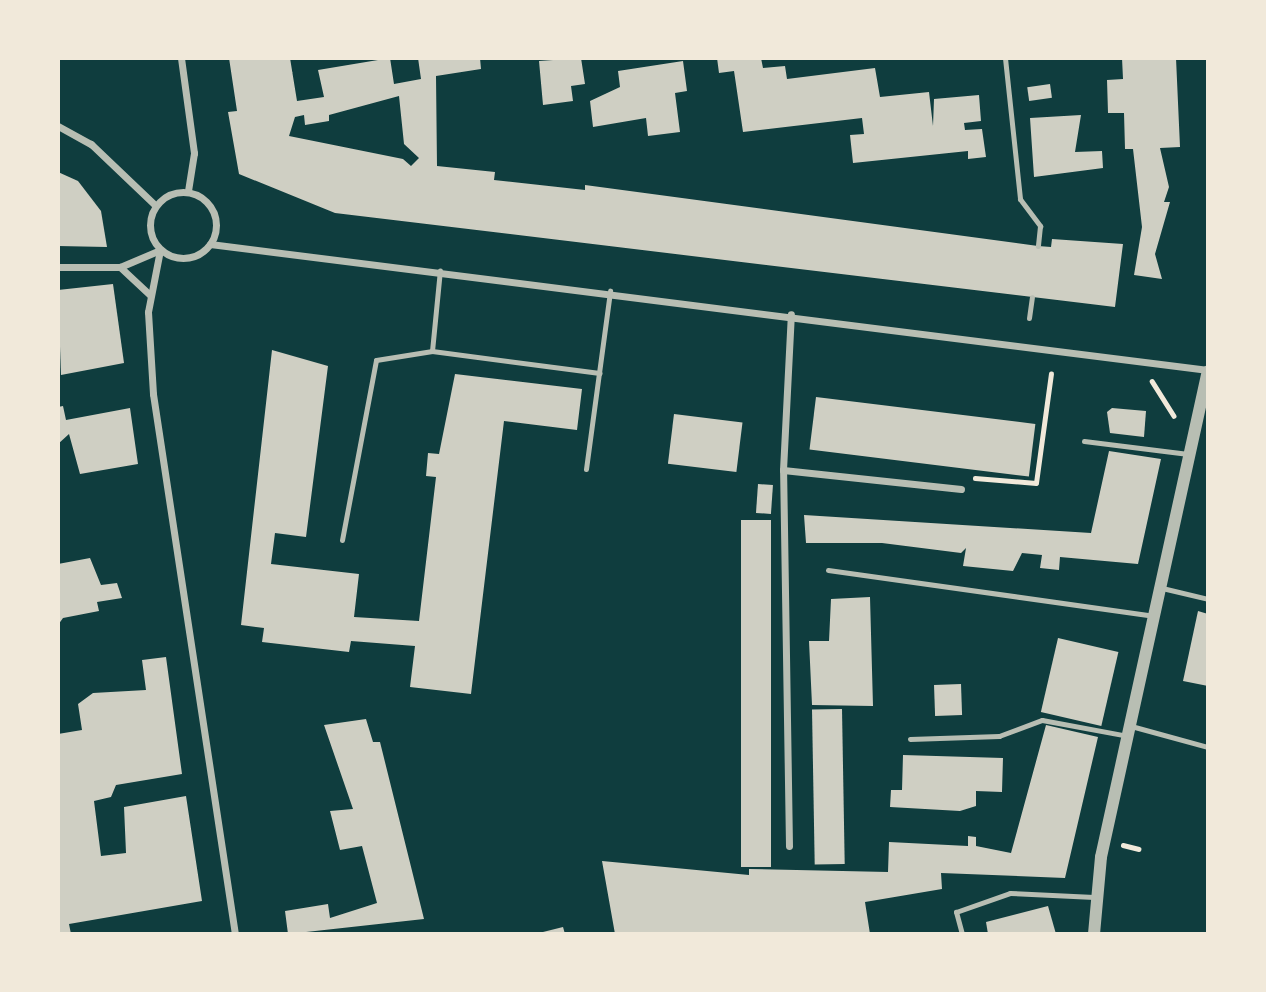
<!DOCTYPE html>
<style>
body{margin:0}
#map{position:relative;width:1266px;height:992px;overflow:hidden;background:#0f3d3e;font-family:"Nunito Sans",sans-serif}
div>[style]{position:absolute}
[style*='--x']{left:calc(var(--x)*1px);top:calc(var(--y)*1px);width:calc(var(--w)*1px);rotate:calc(var(--a)*1deg)}
.building>*{inset:0;background:#cfcfc3;transform-origin:0 0}
.path>*{height:4.5px;margin:-2.25px;padding:0 2.25px;transform-origin:2.25px;border-radius:2.25px;background:#f1e9da}
.service>*{height:5px;margin:-2.5px;padding:0 2.5px;transform-origin:2.5px;border-radius:2.5px;background:#b8beb3}
.minor>*{height:7px;margin:-3.5px;padding:0 3.5px;transform-origin:3.5px;border-radius:3.5px;background:#b8beb3}
.minor>.ring{margin:-3.5px;padding:0;box-sizing:content-box;background:none;border:7px solid #b8beb3;border-radius:50%}
.tertiary>*{height:12px;margin:-6px;padding:0 6px;transform-origin:6px;border-radius:6px;background:#b8beb3}
span{translate:-50% -50%;white-space:nowrap;text-align:center;line-height:1.15;-webkit-text-stroke:7px #f1e9da;paint-order:stroke}
.frame{position:absolute;inset:0;border:60px solid #f1e9da;pointer-events:none}
</style>
<div id="map">
<div class="building">
<div style="clip-path:polygon(evenodd,229px 58px,290px 58px,297px 101px,324px 97px,318px 70px,390px 58px,394px 84px,421px 79px,418px 58px,480px 58px,481px 69px,436px 76px,437px 166px,495px 172px,494px 180px,585px 190px,585px 185px,1038px 246px,1051px 247px,1052px 239px,1123px 244px,1115px 307px,335px 213px,239px 174px,228px 112px,237px 111px,229px 58px,399px 96px,404px 144px,419px 158px,411px 166px,403px 159px,289px 136px,295px 117px,304px 115px,305px 125px,329px 121px,329px 115px,399px 96px)"></div>
<div style="clip-path:polygon(581px 58px,585px 84px,571px 86px,573px 101px,543px 105px,539px 61px)"></div>
<div style="clip-path:polygon(717px 58px,761px 58px,763px 68px,785px 66px,787px 79px,875px 68px,880px 97px,929px 92px,933px 126px,934px 99px,979px 95px,981px 121px,964px 123px,965px 130px,982px 129px,986px 157px,968px 159px,968px 151px,853px 163px,850px 135px,864px 134px,862px 118px,743px 132px,734px 71px,719px 73px)"></div>
<div style="clip-path:polygon(1122px 58px,1176px 58px,1180px 147px,1160px 148px,1169px 187px,1164px 202px,1170px 202px,1155px 254px,1162px 279px,1134px 275px,1142px 227px,1133px 149px,1125px 149px,1124px 113px,1108px 113px,1107px 80px,1123px 79px)"></div>
<div style="clip-path:polygon(683px 61px,687px 91px,675px 93px,680px 132px,648px 136px,646px 118px,593px 127px,590px 101px,620px 87px,618px 71px)"></div>
<div style="left:1050px;top:84px;width:14px;height:23px;rotate:82deg"></div>
<div style="clip-path:polygon(1081px 115px,1075px 152px,1102px 151px,1103px 168px,1034px 177px,1030px 118px)"></div>
<div style="clip-path:polygon(58px 172px,78px 181px,101px 211px,107px 247px,58px 246px)"></div>
<div style="clip-path:polygon(113px 284px,124px 363px,61px 375px,58px 290px)"></div>
<div style="clip-path:polygon(272px 350px,328px 366px,306px 537px,275px 533px,271px 564px,359px 574px,354px 617px,419px 621px,436px 477px,426px 476px,428px 453px,439px 454px,455px 374px,582px 389px,577px 430px,504px 421px,471px 694px,410px 687px,415px 646px,351px 641px,349px 652px,262px 642px,264px 628px,241px 625px)"></div>
<div style="left:816px;top:397px;width:221px;height:53px;rotate:7deg"></div>
<div style="clip-path:polygon(63px 406px,66px 420px,130px 408px,138px 464px,80px 474px,69px 434px,58px 444px,58px 407px)"></div>
<div style="clip-path:polygon(1112px 408px,1146px 411px,1144px 437px,1110px 433px,1107px 412px)"></div>
<div style="left:674px;top:414px;width:69px;height:50px;rotate:7deg"></div>
<div style="clip-path:polygon(1109px 451px,1161px 459px,1138px 564px,1060px 557px,1059px 570px,1040px 568px,1042px 555px,1022px 553px,1013px 571px,963px 566px,966px 548px,961px 553px,882px 543px,806px 543px,804px 515px,1091px 533px)"></div>
<div style="left:758px;top:484px;width:15px;height:29px;rotate:4deg"></div>
<div style="left:741px;top:520px;width:30px;height:347px"></div>
<div style="clip-path:polygon(90px 558px,101px 585px,117px 583px,122px 598px,97px 602px,99px 611px,63px 618px,58px 625px,58px 564px)"></div>
<div style="clip-path:polygon(870px 597px,873px 706px,812px 705px,809px 641px,829px 641px,831px 599px)"></div>
<div style="clip-path:polygon(1198px 611px,1208px 614px,1208px 686px,1183px 681px)"></div>
<div style="left:1058px;top:638px;width:62px;height:76px;rotate:13deg"></div>
<div style="clip-path:polygon(166px 657px,182px 774px,116px 785px,111px 797px,94px 801px,101px 856px,126px 853px,124px 807px,186px 796px,202px 901px,69px 924px,71px 934px,58px 934px,58px 734px,82px 730px,78px 704px,93px 693px,146px 690px,142px 660px)"></div>
<div style="left:961px;top:684px;width:31px;height:27px;rotate:88deg"></div>
<div style="left:842px;top:709px;width:155px;height:30px;rotate:89deg"></div>
<div style="clip-path:polygon(366px 719px,373px 742px,380px 742px,424px 919px,288px 934px,285px 911px,328px 904px,330px 918px,377px 903px,362px 846px,340px 850px,330px 811px,353px 809px,324px 725px)"></div>
<div style="clip-path:polygon(1046px 725px,1098px 737px,1065px 878px,941px 873px,942px 889px,865px 902px,870px 934px,615px 934px,602px 861px,749px 875px,749px 869px,888px 872px,889px 842px,968px 846px,968px 836px,976px 837px,976px 846px,1011px 853px)"></div>
<div style="clip-path:polygon(903px 755px,1003px 758px,1002px 792px,976px 791px,976px 806px,960px 811px,890px 807px,891px 790px,902px 790px)"></div>
<div style="clip-path:polygon(1048px 906px,1056px 934px,988px 934px,986px 922px)"></div>
<div style="clip-path:polygon(563px 927px,565px 934px,539px 934px,539px 933px)"></div>
</div>
<div class="path">
<div style="--x:1152;--y:381;--w:41;--a:57.8"></div>
<div style="--x:975;--y:478;--w:61;--a:4.7"></div>
<div style="--x:1036;--y:483;--w:110;--a:-82.2"></div>
<div style="--x:1123;--y:845;--w:16;--a:14"></div>
</div>
<div class="service">
<div style="--x:1005;--y:58;--w:142;--a:83.9"></div>
<div style="--x:1020;--y:199;--w:34;--a:53"></div>
<div style="--x:1040;--y:226;--w:20;--a:96"></div>
<div style="--x:1029;--y:318;--w:21;--a:-82"></div>
<div style="--x:432;--y:351;--w:81;--a:-84.4"></div>
<div style="--x:1084;--y:441;--w:105;--a:7.1"></div>
<div style="--x:586;--y:469;--w:180;--a:-82.3"></div>
<div style="--x:342;--y:540;--w:183;--a:-79.3"></div>
<div style="--x:376;--y:360;--w:57;--a:-9.1"></div>
<div style="--x:432;--y:351;--w:169;--a:7.5"></div>
<div style="--x:828;--y:570;--w:330;--a:8"></div>
<div style="--x:1162;--y:588;--w:47;--a:13.4"></div>
<div style="--x:1131;--y:726;--w:80;--a:15.3"></div>
<div style="--x:910;--y:739;--w:89;--a:-1.9"></div>
<div style="--x:999;--y:736;--w:46;--a:-20.4"></div>
<div style="--x:1042;--y:720;--w:87;--a:10.5"></div>
<div style="--x:962;--y:934;--w:23;--a:-105"></div>
<div style="--x:956;--y:912;--w:57;--a:-19.4"></div>
<div style="--x:1010;--y:893;--w:84;--a:2.7"></div>
</div>
<div class="minor">
<div style="--x:181;--y:58;--w:96;--a:82.2"></div>
<div style="--x:194;--y:153;--w:39;--a:99"></div>
<div style="--x:58;--y:126;--w:38;--a:29"></div>
<div style="--x:91;--y:144;--w:88;--a:43.6"></div>
<div class="ring" style="left:150px;top:192px;width:59px;height:59px"></div>
<div style="--x:210;--y:244;--w:1006;--a:7.2"></div>
<div style="--x:160;--y:250;--w:63;--a:101"></div>
<div style="--x:148;--y:312;--w:82;--a:86.5"></div>
<div style="--x:153;--y:394;--w:546;--a:81.37"></div>
<div style="--x:58;--y:267;--w:62;--a:0"></div>
<div style="--x:120;--y:267;--w:43;--a:-23"></div>
<div style="--x:120;--y:267;--w:41;--a:43"></div>
<div style="--x:783;--y:470;--w:179;--a:6.1"></div>
<div style="--x:789;--y:846;--w:376;--a:-90.9"></div>
<div style="--x:783;--y:470;--w:156;--a:-87.1"></div>
</div>
<div class="tertiary">
<div style="--x:1094;--y:934;--w:77;--a:-84.8"></div>
<div style="--x:1101;--y:857;--w:497;--a:-77.6"></div>
</div>
<div class="frame"></div>
</div>
